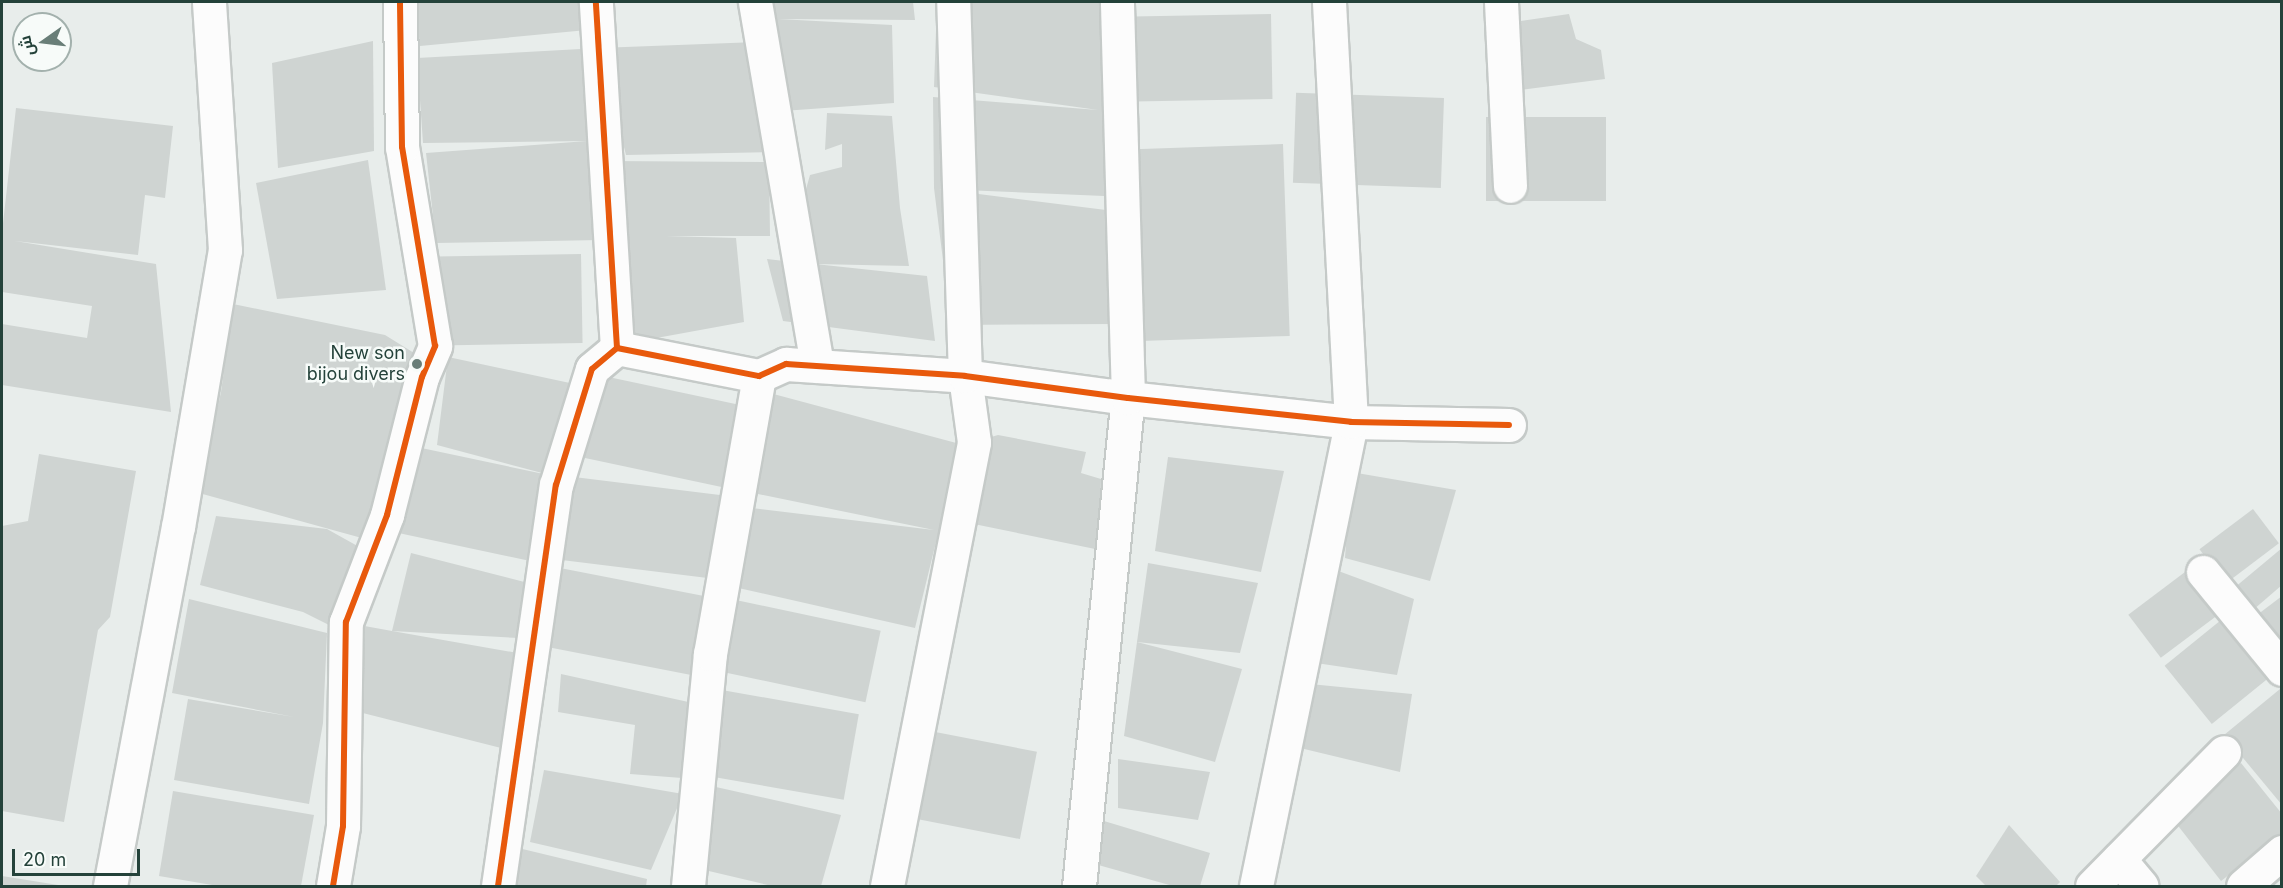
<!DOCTYPE html>
<meta charset="utf-8">
<style>
body{margin:0}
#map{position:relative;width:2283px;height:888px;overflow:hidden;background:#e8edeb;font-family:Inter,Cairo,sans-serif}
div>[style]{position:absolute}
[style*='--x']{left:calc(var(--x)*1px);top:calc(var(--y)*1px);width:calc(var(--w)*1px);rotate:calc(var(--a)*1deg)}
.building>*{inset:0;background:#cfd4d2;transform-origin:0 0}
.roads{filter:drop-shadow(2px 0 #c5cac8) drop-shadow(-2px 0 #c5cac8) drop-shadow(0 2px #c5cac8) drop-shadow(0 -2px #c5cac8)}
.minor>*{height:33px;margin:-16.5px;padding:0 16.5px;transform-origin:16.5px;border-radius:16.5px;background:#fcfcfc}
.cycleway>*{height:6px;margin:-3px;padding:0 3px;transform-origin:3px;border-radius:3px;background:#e8590c}
.dots>*{width:16px;height:16px;translate:-50% -50%;box-sizing:border-box;border:3px solid #f7fbf9;border-radius:50%}
span{translate:-50% -50%;white-space:nowrap;text-align:center;line-height:1.15;-webkit-text-stroke:5px #f7fbf9;paint-order:stroke}
.poi-label{font-size:18px;color:#24423a}
.right{translate:-100% -50%;text-align:right}
.frame{position:absolute;inset:0;border:3px solid #24423a;pointer-events:none}
.north{position:absolute;left:12px;top:12px;width:60px;height:60px;box-sizing:border-box;background:#f7fbf9;border:2px solid #a3b1ad;border-radius:50%;rotate:256deg;font-size:16px;font-weight:700;line-height:24px;text-align:center;color:#24423a}
.north::after{content:'';display:block;margin:auto;width:21px;height:27px;background:#697e78;clip-path:polygon(50% 0,100% 100%,50% 72%,0 100%)}
.scale{position:absolute;left:12px;top:849px;width:128px;height:27px;box-sizing:border-box;border:3px solid #24423a;border-top:0;padding-left:8px;font-size:18px;line-height:21px;white-space:nowrap;color:#24423a;-webkit-text-stroke:4px #f7fbf9;paint-order:stroke}
</style>
<div id="map">
<div class="building">
<div style="clip-path:polygon(415px 2px,586px 2px,587px 30px,420px 46px)"></div>
<div style="clip-path:polygon(763px 2px,913px 2px,915px 20px,778px 19px,892px 25px,894px 103px,783px 111px)"></div>
<div style="clip-path:polygon(937px 2px,1104px 2px,1107px 111px,1104px 196px,939px 189px,1114px 211px,1113px 324px,951px 325px,934px 188px,933px 97px,1098px 110px,934px 87px)"></div>
<div style="left:1271px;top:14px;width:85px;height:138px;rotate:89deg"></div>
<div style="clip-path:polygon(1569px 14px,1576px 39px,1601px 50px,1605px 79px,1490px 94px,1486px 26px)"></div>
<div style="clip-path:polygon(373px 41px,374px 151px,278px 168px,272px 63px)"></div>
<div style="clip-path:polygon(757px 42px,775px 152px,626px 155px,599px 48px,600px 240px,436px 243px,426px 153px,587px 141px,423px 143px,417px 58px,599px 48px)"></div>
<div style="left:1444px;top:98px;width:90px;height:148px;rotate:92deg"></div>
<div style="clip-path:polygon(16px 108px,173px 126px,165px 198px,145px 195px,138px 255px,15px 241px,156px 264px,171px 412px,2px 385px,2px 324px,87px 338px,92px 306px,2px 292px,2px 232px)"></div>
<div style="clip-path:polygon(827px 113px,892px 116px,900px 208px,909px 266px,815px 264px,927px 276px,935px 341px,783px 321px,767px 259px,810px 264px,799px 214px,810px 175px,842px 167px,842px 144px,825px 150px)"></div>
<div style="left:1486px;top:117px;width:120px;height:84px"></div>
<div style="left:1283px;top:144px;width:192px;height:149px;rotate:88deg"></div>
<div style="clip-path:polygon(368px 160px,386px 290px,277px 299px,256px 183px)"></div>
<div style="clip-path:polygon(606px 161px,769px 162px,770px 236px,666px 236px,736px 238px,744px 322px,629px 343px)"></div>
<div style="left:581px;top:254px;width:89px;height:144px;rotate:89deg"></div>
<div style="clip-path:polygon(233px 304px,385px 335px,427px 361px,369px 540px,199px 493px,221px 392px)"></div>
<div style="clip-path:polygon(448px 357px,584px 386px,561px 478px,437px 445px)"></div>
<div style="left:599px;top:375px;width:154px;height:84px;rotate:12deg"></div>
<div style="clip-path:polygon(766px 392px,960px 444px,915px 628px,734px 587px,752px 508px,934px 530px,753px 493px)"></div>
<div style="clip-path:polygon(998px 435px,1086px 452px,1081px 473px,1101px 479px,1100px 550px,969px 523px,974px 442px)"></div>
<div style="left:412px;top:446px;width:136px;height:88px;rotate:12deg"></div>
<div style="clip-path:polygon(39px 454px,136px 471px,110px 617px,98px 630px,64px 822px,2px 811px,2px 526px,28px 521px)"></div>
<div style="clip-path:polygon(1168px 457px,1284px 471px,1261px 572px,1155px 551px)"></div>
<div style="clip-path:polygon(1351px 472px,1456px 490px,1430px 581px,1345px 558px)"></div>
<div style="left:574px;top:477px;width:149px;height:84px;rotate:7deg"></div>
<div style="left:2253px;top:509px;width:43px;height:67px;rotate:53deg"></div>
<div style="clip-path:polygon(216px 516px,327px 529px,379px 558px,341px 631px,303px 612px,200px 585px)"></div>
<div style="clip-path:polygon(2282px 548px,2282px 585px,2253px 610px,2234px 588px)"></div>
<div style="clip-path:polygon(411px 553px,536px 585px,519px 638px,392px 631px,546px 658px,525px 754px,343px 708px,359px 625px,392px 631px)"></div>
<div style="clip-path:polygon(1148px 563px,1258px 583px,1240px 653px,1137px 642px)"></div>
<div style="left:560px;top:568px;width:161px;height:80px;rotate:11deg"></div>
<div style="clip-path:polygon(1333px 569px,1414px 599px,1397px 675px,1316px 663px)"></div>
<div style="left:2189px;top:569px;width:54px;height:76px;rotate:53deg"></div>
<div style="clip-path:polygon(2282px 596px,2282px 635px,2277px 639px,2257px 615px)"></div>
<div style="clip-path:polygon(189px 599px,327px 633px,323px 723px,309px 804px,174px 780px,188px 699px,294px 717px,172px 693px)"></div>
<div style="left:731px;top:599px;width:153px;height:73px;rotate:12deg"></div>
<div style="left:2226px;top:616px;width:75px;height:79px;rotate:51deg"></div>
<div style="clip-path:polygon(1137px 642px,1242px 669px,1215px 762px,1124px 736px)"></div>
<div style="clip-path:polygon(561px 674px,693px 703px,682px 778px,630px 774px,635px 725px,558px 712px)"></div>
<div style="clip-path:polygon(1310px 684px,1412px 694px,1400px 772px,1296px 747px)"></div>
<div style="left:716px;top:689px;width:145px;height:87px;rotate:10deg"></div>
<div style="clip-path:polygon(2280px 689px,2282px 691px,2282px 805px,2224px 735px)"></div>
<div style="left:925px;top:730px;width:114px;height:89px;rotate:11deg"></div>
<div style="clip-path:polygon(1118px 759px,1210px 772px,1198px 820px,1118px 808px)"></div>
<div style="clip-path:polygon(2241px 763px,2282px 814px,2282px 834px,2221px 881px,2172px 818px)"></div>
<div style="clip-path:polygon(544px 770px,683px 794px,651px 870px,530px 842px)"></div>
<div style="clip-path:polygon(698px 783px,841px 815px,821px 886px,772px 886px,679px 864px)"></div>
<div style="clip-path:polygon(173px 791px,314px 815px,301px 886px,218px 886px,159px 876px)"></div>
<div style="clip-path:polygon(1104px 821px,1210px 853px,1200px 886px,1173px 886px,1084px 861px)"></div>
<div style="clip-path:polygon(2009px 825px,2060px 882px,2056px 886px,1986px 886px,1976px 876px)"></div>
<div style="clip-path:polygon(510px 846px,647px 879px,646px 886px,502px 886px)"></div>
<div style="clip-path:polygon(2px 876px,58px 885px,58px 886px,2px 886px)"></div>
</div>
<div class="roads">
<div class="minor">
<div style="--x:755;--y:2;--w:369;--a:80.3"></div>
<div style="--x:1501;--y:2;--w:184;--a:87.2"></div>
<div style="--x:617;--y:348;--w:145;--a:11.2"></div>
<div style="--x:759;--y:376;--w:30;--a:-24"></div>
<div style="--x:786;--y:364;--w:179;--a:3.8"></div>
<div style="--x:965;--y:376;--w:164;--a:7.7"></div>
<div style="--x:1128;--y:398;--w:224;--a:6.1"></div>
<div style="--x:1351;--y:422;--w:158;--a:1.1"></div>
<div style="--x:2203;--y:572;--w:125;--a:50.8"></div>
<div style="--x:2119;--y:859;--w:35;--a:50"></div>
<div style="--x:110;--y:886;--w:365;--a:-79.3"></div>
<div style="--x:178;--y:527;--w:281;--a:-80.4"></div>
<div style="--x:225;--y:250;--w:249;--a:-93.7"></div>
<div style="--x:333;--y:886;--w:61;--a:-80.5"></div>
<div style="--x:343;--y:826;--w:204;--a:-89.2"></div>
<div style="--x:346;--y:622;--w:115;--a:-69"></div>
<div style="--x:387;--y:515;--w:142;--a:-75.8"></div>
<div style="--x:422;--y:377;--w:34;--a:-67"></div>
<div style="--x:435;--y:346;--w:202;--a:-99.4"></div>
<div style="--x:402;--y:147;--w:145;--a:-90.8"></div>
<div style="--x:498;--y:886;--w:405;--a:-81.8"></div>
<div style="--x:556;--y:485;--w:121;--a:-72.8"></div>
<div style="--x:592;--y:369;--w:33;--a:-40"></div>
<div style="--x:617;--y:348;--w:347;--a:-93.5"></div>
<div style="--x:688;--y:886;--w:233;--a:-84.6"></div>
<div style="--x:710;--y:654;--w:282;--a:-80"></div>
<div style="--x:887;--y:886;--w:452;--a:-78.9"></div>
<div style="--x:974;--y:442;--w:67;--a:-97.8"></div>
<div style="--x:965;--y:376;--w:374;--a:-91.8"></div>
<div style="--x:1079;--y:886;--w:490;--a:-84.3"></div>
<div style="--x:1128;--y:398;--w:396;--a:-91.6"></div>
<div style="--x:1256;--y:886;--w:474;--a:-78.4"></div>
<div style="--x:1351;--y:422;--w:421;--a:-93"></div>
<div style="--x:2092;--y:886;--w:188;--a:-45.4"></div>
<div style="--x:2243;--y:886;--w:52;--a:-41.1"></div>
</div>
</div>
<div class="cycleway">
<div style="--x:617;--y:348;--w:145;--a:11.2"></div>
<div style="--x:759;--y:376;--w:30;--a:-24"></div>
<div style="--x:786;--y:364;--w:179;--a:3.8"></div>
<div style="--x:965;--y:376;--w:164;--a:7.7"></div>
<div style="--x:1128;--y:398;--w:224;--a:6.1"></div>
<div style="--x:1351;--y:422;--w:158;--a:1.1"></div>
<div style="--x:333;--y:886;--w:61;--a:-80.5"></div>
<div style="--x:343;--y:826;--w:204;--a:-89.2"></div>
<div style="--x:346;--y:622;--w:115;--a:-69"></div>
<div style="--x:387;--y:515;--w:142;--a:-75.8"></div>
<div style="--x:422;--y:377;--w:34;--a:-67"></div>
<div style="--x:435;--y:346;--w:202;--a:-99.4"></div>
<div style="--x:402;--y:147;--w:145;--a:-90.8"></div>
<div style="--x:498;--y:886;--w:405;--a:-81.8"></div>
<div style="--x:556;--y:485;--w:121;--a:-72.8"></div>
<div style="--x:592;--y:369;--w:33;--a:-40"></div>
<div style="--x:617;--y:348;--w:347;--a:-93.5"></div>
</div>
<div class="dots">
<div style="left:417px;top:364px;background:#697e78"></div>
</div>
<div class="poi-label">
<span class="right" style="left:405px;top:364px">New son<br>bijou divers</span>
</div>
<div class="frame"></div>
<div class="north">ش</div>
<div class="scale">20 m</div>
</div>
